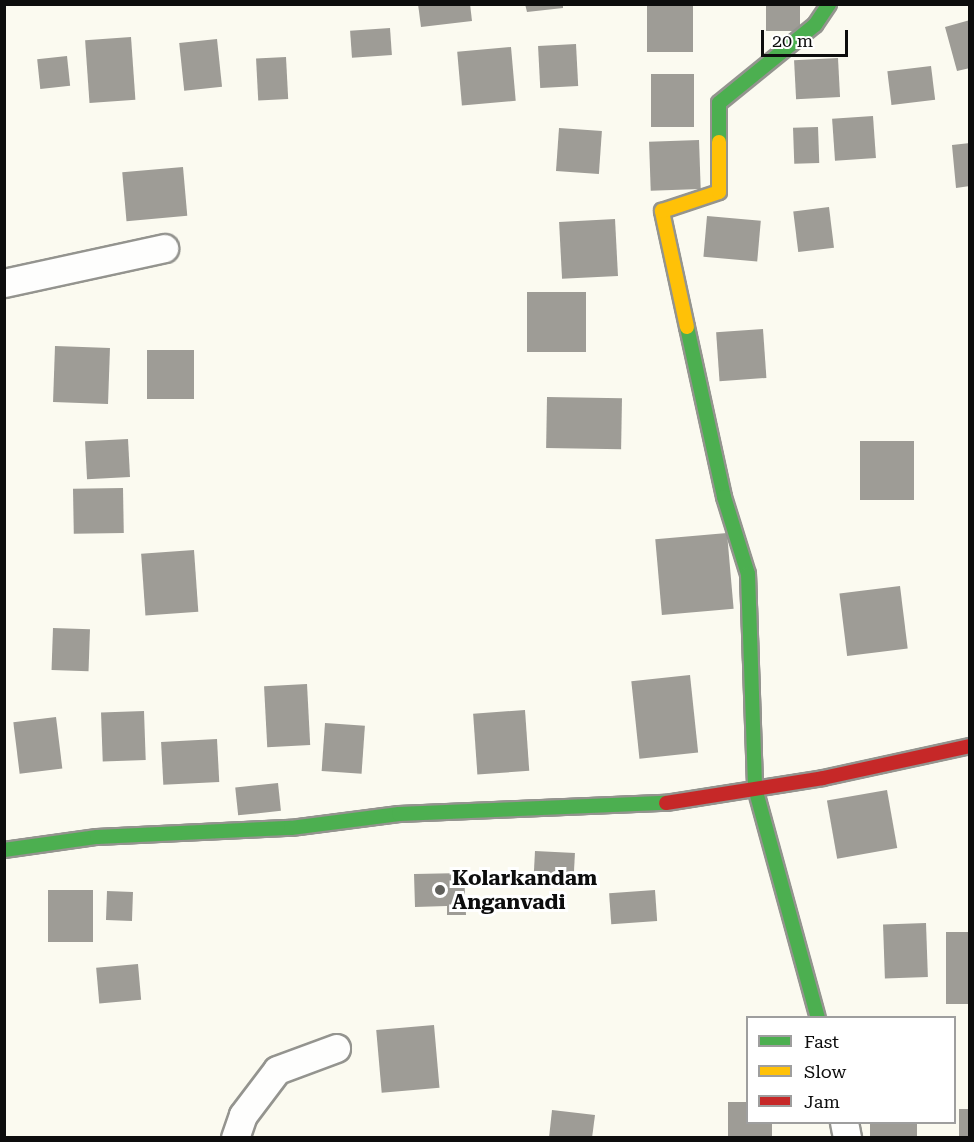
<!DOCTYPE html>
<style>
body{margin:0}
#map{position:relative;width:974px;height:1142px;overflow:hidden;background:#fbfaf0;font-family:"Roboto Serif",serif}
div>[style]{position:absolute}
[style*='--x']{left:calc(var(--x)*1px);top:calc(var(--y)*1px);width:calc(var(--w)*1px);rotate:calc(var(--a)*1deg)}
.building>*{inset:0;background:#9e9c96;transform-origin:0 0}
.roads{filter:drop-shadow(2px 0 #94948f) drop-shadow(-2px 0 #94948f) drop-shadow(0 2px #94948f) drop-shadow(0 -2px #94948f)}
.street>*{height:27px;margin:-13.5px;padding:0 13.5px;transform-origin:13.5px;border-radius:13.5px;background:#fefefd}
.fast>*{height:14px;margin:-7px;padding:0 7px;transform-origin:7px;border-radius:7px;background:#4caf50}
.slow>*{height:14px;margin:-7px;padding:0 7px;transform-origin:7px;border-radius:7px;background:#ffc107}
.jam>*{height:14px;margin:-7px;padding:0 7px;transform-origin:7px;border-radius:7px;background:#c62828}
.dots>*{width:16px;height:16px;translate:-50% -50%;box-sizing:border-box;border:3px solid #fff;border-radius:50%}
span{translate:-50% -50%;white-space:nowrap;text-align:center;line-height:1.15;-webkit-text-stroke:6px #fff;paint-order:stroke}
.poi-label{font-size:21px;color:#0d0d0d;font-weight:700}
.left{translate:0 -50%;text-align:left}
.frame{position:absolute;inset:0;border:6px solid #0d0d0d;pointer-events:none}
.legend{position:absolute;left:746px;top:1016px;width:210px;height:108px;box-sizing:border-box;background:#fff;border:2px solid #9e9e9e;margin:0;padding:8px 10px;list-style:none;font-size:18px;color:#0d0d0d}
.legend li{display:flex;align-items:center;gap:12px;height:30px}
.legend b{width:30px;border:2px solid #9e9e9e}
.scale{position:absolute;left:761px;top:30px;width:87px;height:27px;box-sizing:border-box;border:3px solid #0d0d0d;border-top:0;padding-left:8px;font-size:18px;line-height:21px;white-space:nowrap;color:#0d0d0d;-webkit-text-stroke:4px #fff;paint-order:stroke}
</style>
<div id="map">
<div class="building">
<div style="clip-path:polygon(418px 4px,470px 4px,472px 21px,421px 27px)"></div>
<div style="clip-path:polygon(525px 4px,563px 4px,563px 8px,527px 12px)"></div>
<div style="left:647px;top:4px;width:46px;height:48px"></div>
<div style="left:766px;top:4px;width:34px;height:27px"></div>
<div style="clip-path:polygon(970px 20px,970px 68px,957px 71px,945px 27px)"></div>
<div style="left:390px;top:28px;width:27px;height:40px;rotate:86deg"></div>
<div style="left:131px;top:37px;width:63px;height:46px;rotate:86deg"></div>
<div style="left:217px;top:39px;width:48px;height:38px;rotate:84deg"></div>
<div style="left:576px;top:44px;width:42px;height:38px;rotate:87deg"></div>
<div style="left:511px;top:47px;width:54px;height:54px;rotate:85deg"></div>
<div style="left:67px;top:56px;width:30px;height:30px;rotate:84deg"></div>
<div style="left:286px;top:57px;width:42px;height:30px;rotate:87deg"></div>
<div style="left:838px;top:58px;width:39px;height:44px;rotate:87deg"></div>
<div style="left:931px;top:66px;width:34px;height:44px;rotate:83deg"></div>
<div style="left:694px;top:74px;width:53px;height:43px;rotate:90deg"></div>
<div style="left:873px;top:116px;width:42px;height:41px;rotate:86deg"></div>
<div style="left:818px;top:127px;width:36px;height:25px;rotate:88deg"></div>
<div style="left:559px;top:128px;width:43px;height:43px;rotate:4deg"></div>
<div style="left:699px;top:140px;width:49px;height:50px;rotate:88deg"></div>
<div style="clip-path:polygon(970px 143px,970px 186px,956px 188px,952px 145px)"></div>
<div style="left:183px;top:167px;width:49px;height:61px;rotate:85deg"></div>
<div style="left:829px;top:207px;width:41px;height:36px;rotate:83deg"></div>
<div style="left:707px;top:216px;width:54px;height:41px;rotate:5deg"></div>
<div style="left:615px;top:219px;width:57px;height:56px;rotate:87deg"></div>
<div style="left:527px;top:292px;width:59px;height:60px"></div>
<div style="left:763px;top:329px;width:49px;height:47px;rotate:86deg"></div>
<div style="left:55px;top:346px;width:55px;height:56px;rotate:2deg"></div>
<div style="left:194px;top:350px;width:49px;height:47px;rotate:90deg"></div>
<div style="left:547px;top:397px;width:75px;height:51px;rotate:1deg"></div>
<div style="left:128px;top:439px;width:38px;height:43px;rotate:87deg"></div>
<div style="left:860px;top:441px;width:54px;height:59px"></div>
<div style="left:123px;top:488px;width:45px;height:50px;rotate:89deg"></div>
<div style="left:727px;top:533px;width:76px;height:72px;rotate:85deg"></div>
<div style="left:194px;top:550px;width:62px;height:53px;rotate:86deg"></div>
<div style="left:900px;top:586px;width:63px;height:61px;rotate:83deg"></div>
<div style="left:53px;top:628px;width:37px;height:42px;rotate:2deg"></div>
<div style="left:690px;top:675px;width:78px;height:59px;rotate:84deg"></div>
<div style="left:307px;top:684px;width:61px;height:43px;rotate:87deg"></div>
<div style="left:525px;top:710px;width:61px;height:52px;rotate:86deg"></div>
<div style="left:144px;top:711px;width:49px;height:43px;rotate:88deg"></div>
<div style="left:56px;top:717px;width:52px;height:43px;rotate:83deg"></div>
<div style="left:325px;top:723px;width:40px;height:48px;rotate:4deg"></div>
<div style="left:217px;top:739px;width:43px;height:56px;rotate:87deg"></div>
<div style="left:278px;top:783px;width:28px;height:43px;rotate:84deg"></div>
<div style="left:887px;top:790px;width:59px;height:61px;rotate:80deg"></div>
<div style="left:535px;top:851px;width:40px;height:34px;rotate:3deg"></div>
<div style="clip-path:polygon(464px 873px,466px 915px,447px 915px,447px 906px,415px 907px,414px 874px)"></div>
<div style="left:93px;top:890px;width:52px;height:45px;rotate:90deg"></div>
<div style="left:655px;top:890px;width:31px;height:46px;rotate:86deg"></div>
<div style="left:107px;top:891px;width:26px;height:29px;rotate:2deg"></div>
<div style="left:926px;top:923px;width:54px;height:43px;rotate:88deg"></div>
<div style="left:946px;top:932px;width:24px;height:72px"></div>
<div style="left:138px;top:964px;width:36px;height:42px;rotate:85deg"></div>
<div style="left:434px;top:1025px;width:63px;height:58px;rotate:85deg"></div>
<div style="clip-path:polygon(728px 1102px,748px 1102px,748px 1122px,772px 1122px,772px 1138px,728px 1138px)"></div>
<div style="left:959px;top:1109px;width:11px;height:29px"></div>
<div style="clip-path:polygon(552px 1110px,595px 1115px,592px 1138px,549px 1138px)"></div>
<div style="left:870px;top:1122px;width:47px;height:16px"></div>
</div>
<div class="roads">
<div class="street">
<div style="--x:4;--y:283;--w:164;--a:-12.3"></div>
<div style="--x:844;--y:1122;--w:16;--a:79"></div>
<div style="--x:235;--y:1138;--w:24;--a:-71"></div>
<div style="--x:243;--y:1115;--w:56;--a:-52.9"></div>
<div style="--x:277;--y:1070;--w:63;--a:-20.4"></div>
</div>
<div class="fast">
<div style="--x:719;--y:142;--w:39;--a:-90"></div>
<div style="--x:719;--y:103;--w:124;--a:-39.1"></div>
<div style="--x:815;--y:25;--w:25;--a:-56"></div>
<div style="--x:687;--y:327;--w:174;--a:77.7"></div>
<div style="--x:724;--y:497;--w:81;--a:72.7"></div>
<div style="--x:748;--y:574;--w:214;--a:88.1"></div>
<div style="--x:755;--y:788;--w:238;--a:74.7"></div>
<div style="--x:4;--y:850;--w:94;--a:-8"></div>
<div style="--x:97;--y:837;--w:194;--a:-2.7"></div>
<div style="--x:291;--y:828;--w:109;--a:-7.4"></div>
<div style="--x:399;--y:814;--w:267;--a:-2.4"></div>
</div>
<div class="slow">
<div style="--x:687;--y:327;--w:119;--a:-102.2"></div>
<div style="--x:662;--y:211;--w:60;--a:-18.4"></div>
<div style="--x:719;--y:192;--w:50;--a:-90"></div>
</div>
<div class="jam">
<div style="--x:666;--y:803;--w:159;--a:-9"></div>
<div style="--x:823;--y:778;--w:150;--a:-12.3"></div>
</div>
</div>
<div class="dots">
<div style="left:440px;top:890px;background:#60605c"></div>
</div>
<div class="poi-label">
<span class="left" style="left:452px;top:890px">Kolarkandam<br>Anganvadi</span>
</div>
<div class="frame"></div>
<ul class="legend">
<li><b style="height:8px;background:#4caf50"></b>Fast</li>
<li><b style="height:8px;background:#ffc107"></b>Slow</li>
<li><b style="height:8px;background:#c62828"></b>Jam</li>
</ul>
<div class="scale">20 m</div>
</div>
